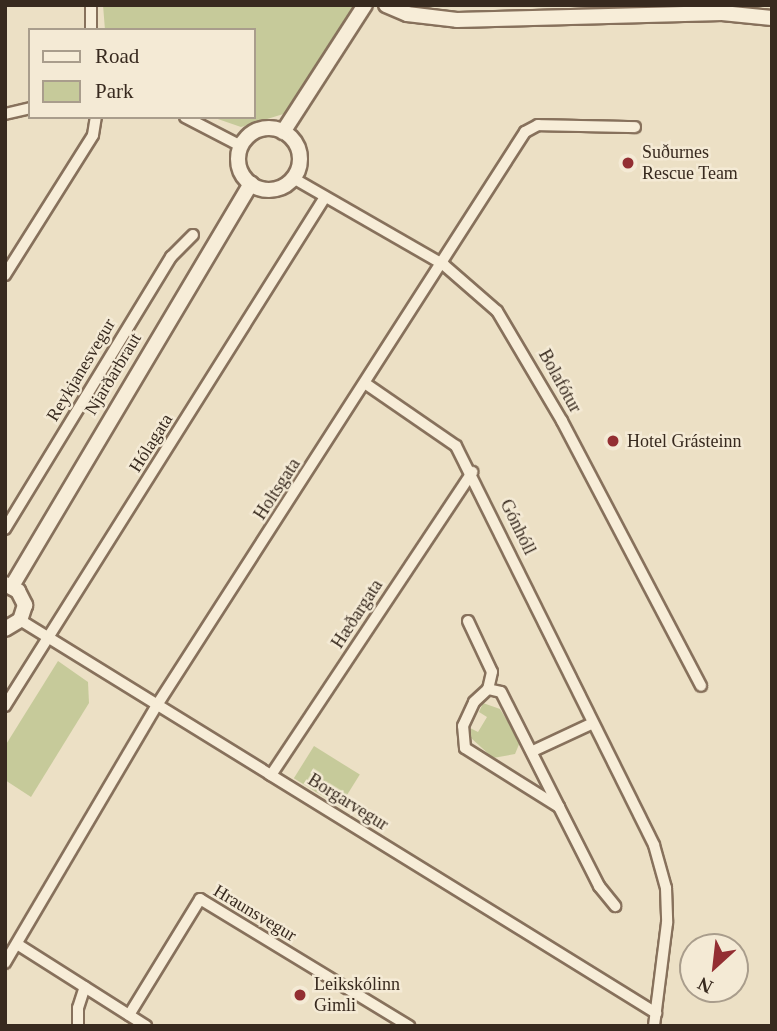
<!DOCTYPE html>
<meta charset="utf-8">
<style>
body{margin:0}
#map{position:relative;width:777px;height:1031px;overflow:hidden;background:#ece0c5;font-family:"Times New Roman",serif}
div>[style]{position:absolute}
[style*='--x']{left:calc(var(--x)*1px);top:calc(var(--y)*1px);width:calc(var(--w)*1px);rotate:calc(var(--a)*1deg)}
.green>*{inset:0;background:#c6ca9a;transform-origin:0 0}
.roads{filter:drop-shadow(2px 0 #87715c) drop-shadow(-2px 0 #87715c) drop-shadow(0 2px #87715c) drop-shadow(0 -2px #87715c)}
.street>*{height:10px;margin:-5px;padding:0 5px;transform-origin:5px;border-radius:5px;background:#f7edd8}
.secondary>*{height:14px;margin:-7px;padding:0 7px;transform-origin:7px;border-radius:7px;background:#f7edd8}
.secondary>.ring{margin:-7px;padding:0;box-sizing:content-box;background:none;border:14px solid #f7edd8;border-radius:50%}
.dots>*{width:19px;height:19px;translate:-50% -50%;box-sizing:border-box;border:4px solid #f4ead5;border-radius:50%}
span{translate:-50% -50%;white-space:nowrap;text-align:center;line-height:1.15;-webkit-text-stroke:5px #f4ead5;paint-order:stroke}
.poi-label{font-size:18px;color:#382a1f}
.left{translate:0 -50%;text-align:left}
.street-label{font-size:18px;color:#382a1f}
.frame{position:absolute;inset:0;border:7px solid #382a1f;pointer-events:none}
.legend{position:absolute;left:28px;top:28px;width:228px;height:91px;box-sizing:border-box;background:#f4ead5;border:2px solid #a99d8c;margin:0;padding:9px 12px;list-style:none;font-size:21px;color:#382a1f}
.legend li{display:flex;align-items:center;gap:14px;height:35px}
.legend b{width:35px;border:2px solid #a99d8c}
.north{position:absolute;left:679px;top:933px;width:70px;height:70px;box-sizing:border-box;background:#f4ead5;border:2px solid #a99d8c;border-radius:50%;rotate:207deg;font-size:19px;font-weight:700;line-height:28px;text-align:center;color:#382a1f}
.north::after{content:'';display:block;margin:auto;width:24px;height:32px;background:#932e32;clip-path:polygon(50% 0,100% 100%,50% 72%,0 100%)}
</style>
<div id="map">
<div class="green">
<div style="clip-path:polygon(103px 5px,358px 5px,290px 112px,241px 127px,212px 117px,254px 117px,254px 30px,105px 30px)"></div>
<div style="clip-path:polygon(58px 661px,88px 682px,89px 703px,31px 797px,5px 780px,5px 746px)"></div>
<div style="clip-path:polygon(483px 703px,500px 709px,520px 742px,515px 754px,493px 758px,471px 738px,470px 728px,478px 732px,487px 717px,479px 712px)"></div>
<div style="left:314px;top:746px;width:54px;height:38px;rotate:32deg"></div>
</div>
<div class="roads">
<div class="street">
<div style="--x:91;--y:30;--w:25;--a:-90"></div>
<div style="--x:5;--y:114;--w:26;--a:-13"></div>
<div style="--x:185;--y:117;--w:63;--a:27.4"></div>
<div style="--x:293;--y:178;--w:174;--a:29.9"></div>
<div style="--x:444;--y:265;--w:70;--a:41"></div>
<div style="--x:497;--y:311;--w:128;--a:59.4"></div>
<div style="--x:562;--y:421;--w:299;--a:62.3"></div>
<div style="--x:5;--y:275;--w:165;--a:-57.8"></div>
<div style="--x:93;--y:135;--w:18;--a:-81"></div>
<div style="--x:366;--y:384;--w:109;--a:34.6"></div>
<div style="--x:456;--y:446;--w:445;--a:63.6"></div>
<div style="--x:654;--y:845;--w:45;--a:74.4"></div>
<div style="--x:666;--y:888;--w:35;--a:88"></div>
<div style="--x:667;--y:923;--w:104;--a:97.2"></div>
<div style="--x:5;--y:529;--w:319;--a:-58.6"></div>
<div style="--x:171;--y:257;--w:31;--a:-45"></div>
<div style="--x:20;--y:620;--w:748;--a:31.71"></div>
<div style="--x:468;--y:621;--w:56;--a:64.8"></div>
<div style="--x:492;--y:672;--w:17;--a:103"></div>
<div style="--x:488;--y:689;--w:13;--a:13"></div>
<div style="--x:501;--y:692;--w:129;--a:63.2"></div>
<div style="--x:559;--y:807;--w:111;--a:-147.9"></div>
<div style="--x:465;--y:748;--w:22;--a:-95"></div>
<div style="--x:463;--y:726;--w:26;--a:-65"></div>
<div style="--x:474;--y:702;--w:19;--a:-43"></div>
<div style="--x:5;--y:706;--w:601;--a:-57.84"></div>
<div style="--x:533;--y:751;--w:66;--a:-25"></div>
<div style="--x:271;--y:775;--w:364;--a:-56.4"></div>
<div style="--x:559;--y:807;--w:89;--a:63.1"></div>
<div style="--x:599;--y:886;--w:26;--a:51"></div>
<div style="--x:17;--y:944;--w:153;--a:32.4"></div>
<div style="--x:5;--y:963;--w:299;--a:-59.5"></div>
<div style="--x:157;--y:705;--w:681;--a:-57.29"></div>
<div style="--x:525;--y:132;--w:15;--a:-28"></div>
<div style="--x:538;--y:125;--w:97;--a:1.2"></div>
<div style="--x:129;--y:1015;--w:136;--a:-58.5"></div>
<div style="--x:200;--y:899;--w:245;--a:31.3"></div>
<div style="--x:78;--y:1026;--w:18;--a:-90"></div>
<div style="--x:78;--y:1008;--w:22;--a:-72"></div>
</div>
<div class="secondary">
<div style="--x:386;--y:5;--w:23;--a:23"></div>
<div style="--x:407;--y:14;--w:50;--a:6.8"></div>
<div style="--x:457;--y:20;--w:265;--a:-1.5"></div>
<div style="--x:722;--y:13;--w:50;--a:5.7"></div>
<div class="ring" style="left:238px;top:128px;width:48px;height:48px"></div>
<div style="--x:283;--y:132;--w:151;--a:-57.2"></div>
<div style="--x:5;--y:584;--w:15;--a:28"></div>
<div style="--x:18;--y:591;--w:16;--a:63"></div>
<div style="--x:25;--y:605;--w:16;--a:108"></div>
<div style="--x:20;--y:620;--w:17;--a:149"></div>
<div style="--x:12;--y:586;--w:468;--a:-59.3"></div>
</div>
</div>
<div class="dots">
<div style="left:628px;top:163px;background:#932e32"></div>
<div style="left:613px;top:441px;background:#932e32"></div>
<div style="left:300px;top:995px;background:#932e32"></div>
</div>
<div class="poi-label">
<span class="left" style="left:642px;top:163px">Suðurnes<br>Rescue Team</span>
<span class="left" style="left:627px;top:441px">Hotel Grásteinn</span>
<span class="left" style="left:314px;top:995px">Leikskólinn<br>Gimli</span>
</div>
<div class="street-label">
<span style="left:81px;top:370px;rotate:-59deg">Reykjanesvegur</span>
<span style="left:113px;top:374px;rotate:-59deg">Njarðarbraut</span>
<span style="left:560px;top:381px;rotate:61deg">Bolafótur</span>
<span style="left:151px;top:443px;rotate:-58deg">Hólagata</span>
<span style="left:277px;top:489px;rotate:-57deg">Holtsgata</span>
<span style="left:518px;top:527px;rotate:64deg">Gónhóll</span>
<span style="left:357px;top:614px;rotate:-57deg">Hæðargata</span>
<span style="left:348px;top:802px;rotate:32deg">Borgarvegur</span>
<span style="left:255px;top:913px;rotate:31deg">Hraunsvegur</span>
</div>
<div class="frame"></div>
<ul class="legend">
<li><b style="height:9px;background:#f7edd8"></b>Road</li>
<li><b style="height:19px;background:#c6ca9a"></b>Park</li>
</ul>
<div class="north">N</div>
</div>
